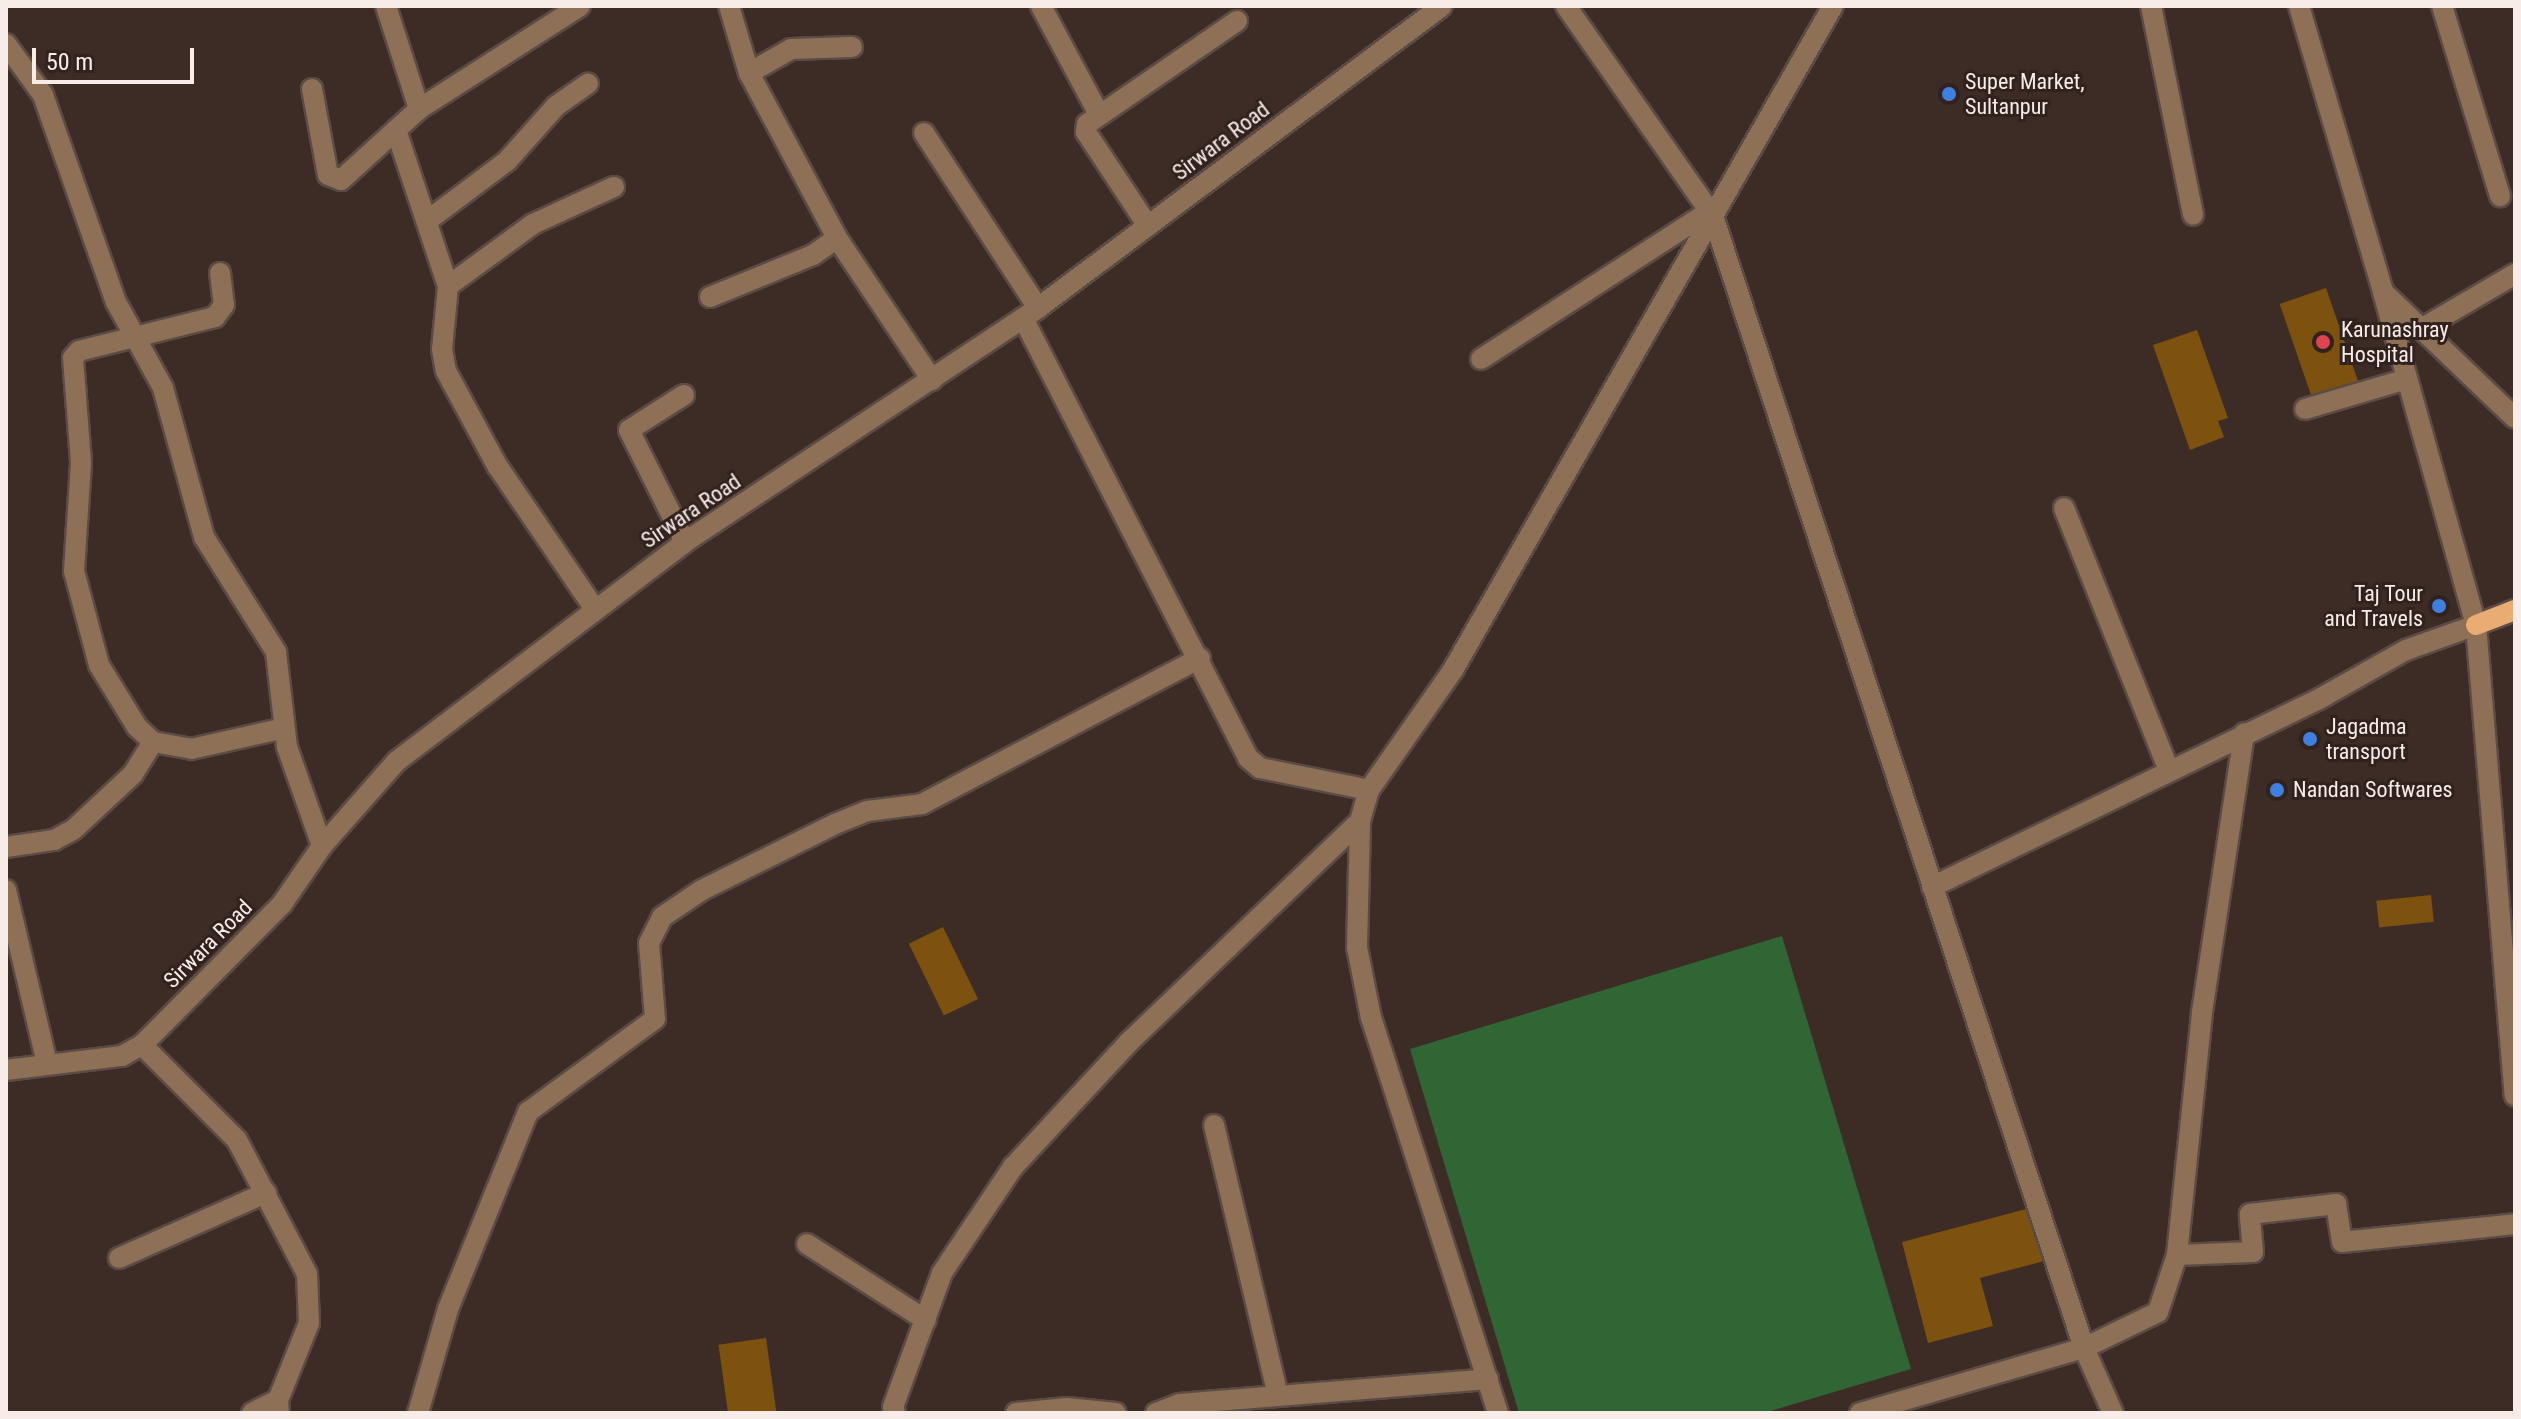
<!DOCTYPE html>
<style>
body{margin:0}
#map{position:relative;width:2521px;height:1419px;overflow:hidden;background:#3d2c26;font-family:"Roboto Condensed",sans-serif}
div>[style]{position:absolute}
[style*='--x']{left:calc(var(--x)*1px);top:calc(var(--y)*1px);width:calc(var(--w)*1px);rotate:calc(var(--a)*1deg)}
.green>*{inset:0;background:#306634}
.building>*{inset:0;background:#7d510e;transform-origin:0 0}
.roads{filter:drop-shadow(2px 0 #5b4b45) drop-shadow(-2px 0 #5b4b45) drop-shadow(0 2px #5b4b45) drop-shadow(0 -2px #5b4b45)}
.minor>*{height:20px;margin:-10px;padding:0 10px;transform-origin:10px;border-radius:10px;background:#8d7055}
.major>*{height:20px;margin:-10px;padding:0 10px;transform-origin:10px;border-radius:10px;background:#e9ad74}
.dots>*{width:22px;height:22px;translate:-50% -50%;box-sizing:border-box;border:4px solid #32221d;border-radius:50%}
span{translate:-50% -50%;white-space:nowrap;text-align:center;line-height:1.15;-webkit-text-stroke:6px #32221d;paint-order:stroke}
.poi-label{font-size:22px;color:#f8ece9}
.left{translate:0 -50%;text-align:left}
.right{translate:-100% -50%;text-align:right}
.street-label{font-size:22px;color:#f8ece9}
.frame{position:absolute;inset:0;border:8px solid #f8ece9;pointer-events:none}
.scale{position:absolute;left:32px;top:48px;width:162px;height:36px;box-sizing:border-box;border:4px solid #f8ece9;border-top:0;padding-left:10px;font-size:24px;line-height:28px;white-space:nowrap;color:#f8ece9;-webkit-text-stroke:6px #32221d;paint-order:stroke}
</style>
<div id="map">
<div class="green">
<div style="clip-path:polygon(1782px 936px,1911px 1369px,1764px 1413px,1519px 1413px,1410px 1049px)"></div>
</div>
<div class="building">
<div style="left:2326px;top:288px;width:103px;height:49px;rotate:71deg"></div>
<div style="clip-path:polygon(2197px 330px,2228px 418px,2218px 421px,2224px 437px,2190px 450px,2153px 345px)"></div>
<div style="left:2431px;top:895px;width:27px;height:55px;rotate:84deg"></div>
<div style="left:943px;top:927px;width:80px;height:38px;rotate:64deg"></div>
<div style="clip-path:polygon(2030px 1208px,2044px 1261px,1980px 1278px,1993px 1326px,1928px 1343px,1902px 1242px)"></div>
<div style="left:766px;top:1338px;width:76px;height:48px;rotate:82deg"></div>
</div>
<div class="roads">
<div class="minor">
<div style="--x:386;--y:6;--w:108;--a:72.2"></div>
<div style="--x:729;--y:6;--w:70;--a:73.4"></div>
<div style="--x:749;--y:73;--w:187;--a:61.9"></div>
<div style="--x:837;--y:238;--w:171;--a:56.2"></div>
<div style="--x:1041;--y:6;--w:123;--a:61.8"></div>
<div style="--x:1566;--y:6;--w:256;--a:55"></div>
<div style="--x:1713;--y:216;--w:1191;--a:71.85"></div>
<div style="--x:2084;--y:1348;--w:71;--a:66"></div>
<div style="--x:2151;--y:6;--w:213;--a:78.6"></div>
<div style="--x:2299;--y:6;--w:298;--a:73.6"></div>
<div style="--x:2383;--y:292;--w:182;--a:43.7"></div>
<div style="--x:2442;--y:6;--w:199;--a:73"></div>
<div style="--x:6;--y:44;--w:63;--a:54"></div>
<div style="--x:43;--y:95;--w:219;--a:70.6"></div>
<div style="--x:116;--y:302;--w:98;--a:61.3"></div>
<div style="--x:163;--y:388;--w:155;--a:74.6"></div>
<div style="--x:204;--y:537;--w:136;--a:57.9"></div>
<div style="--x:276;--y:652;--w:96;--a:83.4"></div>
<div style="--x:287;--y:747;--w:105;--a:70.5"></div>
<div style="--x:749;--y:73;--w:48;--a:-29.7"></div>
<div style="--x:791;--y:49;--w:61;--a:-1.9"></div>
<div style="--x:312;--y:89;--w:87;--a:79.5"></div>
<div style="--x:328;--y:175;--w:14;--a:21"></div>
<div style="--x:341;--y:180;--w:105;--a:-42.3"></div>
<div style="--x:419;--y:109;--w:191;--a:-32.6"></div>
<div style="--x:396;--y:130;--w:164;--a:71.6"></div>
<div style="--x:448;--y:286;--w:63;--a:95.4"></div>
<div style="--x:442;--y:349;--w:22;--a:80"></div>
<div style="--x:446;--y:371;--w:109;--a:61.6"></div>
<div style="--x:498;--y:467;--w:172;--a:55.7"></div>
<div style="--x:924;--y:133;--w:209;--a:56.9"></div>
<div style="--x:427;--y:221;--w:100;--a:-36.9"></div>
<div style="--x:507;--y:161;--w:74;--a:-48.3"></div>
<div style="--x:556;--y:106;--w:39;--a:-35"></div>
<div style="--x:1148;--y:226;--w:113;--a:-123.4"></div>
<div style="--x:1086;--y:132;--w:8;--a:-83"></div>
<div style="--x:1087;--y:124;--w:182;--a:-34.5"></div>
<div style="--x:220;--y:273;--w:32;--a:83"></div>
<div style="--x:224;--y:305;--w:15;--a:127"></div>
<div style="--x:215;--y:317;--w:140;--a:166"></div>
<div style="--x:79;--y:351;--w:9;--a:131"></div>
<div style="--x:73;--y:358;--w:105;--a:85.6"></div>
<div style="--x:81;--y:463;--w:108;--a:93.7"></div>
<div style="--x:74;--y:571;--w:97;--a:75.1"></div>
<div style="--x:99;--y:665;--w:73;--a:58.5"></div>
<div style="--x:137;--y:727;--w:22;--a:43"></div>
<div style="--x:153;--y:742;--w:39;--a:10"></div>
<div style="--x:191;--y:749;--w:95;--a:-12.7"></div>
<div style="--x:448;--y:286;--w:105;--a:-36.1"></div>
<div style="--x:533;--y:224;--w:89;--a:-24.6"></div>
<div style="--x:2383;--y:292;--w:346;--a:74.4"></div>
<div style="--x:2476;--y:625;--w:472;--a:85.3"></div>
<div style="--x:710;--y:297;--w:111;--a:-22.2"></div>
<div style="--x:813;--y:255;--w:29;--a:-35"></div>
<div style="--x:1023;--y:318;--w:494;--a:62.9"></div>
<div style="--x:1248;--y:758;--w:16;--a:40"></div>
<div style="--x:1260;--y:768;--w:111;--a:11.4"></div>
<div style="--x:2421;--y:329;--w:109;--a:-30.3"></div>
<div style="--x:1481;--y:359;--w:273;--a:-32.9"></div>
<div style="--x:684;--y:395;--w:65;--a:147.5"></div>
<div style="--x:629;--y:430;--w:125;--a:63.4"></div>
<div style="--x:2305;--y:409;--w:106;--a:-16.4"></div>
<div style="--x:2064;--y:508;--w:280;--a:68.2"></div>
<div style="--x:6;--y:847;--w:49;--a:-8.3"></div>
<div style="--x:54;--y:840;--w:21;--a:-28"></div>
<div style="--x:73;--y:830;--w:82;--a:-43"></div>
<div style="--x:133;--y:774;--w:38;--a:-58"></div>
<div style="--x:1932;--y:887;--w:430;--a:-25.9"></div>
<div style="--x:2319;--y:699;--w:100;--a:-29.4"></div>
<div style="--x:2406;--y:650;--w:74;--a:-19.7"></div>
<div style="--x:6;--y:890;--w:179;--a:76.7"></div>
<div style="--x:142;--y:1045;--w:134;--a:45"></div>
<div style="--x:237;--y:1140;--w:151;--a:62.4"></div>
<div style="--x:307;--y:1274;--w:49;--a:87.7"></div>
<div style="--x:309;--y:1323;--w:83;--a:111.9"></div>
<div style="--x:278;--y:1400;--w:13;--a:86"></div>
<div style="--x:6;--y:1070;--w:117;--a:-6.9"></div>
<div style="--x:122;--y:1056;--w:23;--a:-29"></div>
<div style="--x:142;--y:1045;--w:199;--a:-45.2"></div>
<div style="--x:282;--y:904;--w:70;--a:-55.4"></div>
<div style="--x:322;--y:846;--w:113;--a:-48.6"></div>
<div style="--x:397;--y:761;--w:362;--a:-37.2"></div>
<div style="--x:685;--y:542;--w:424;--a:-33.5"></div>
<div style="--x:1038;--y:308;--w:504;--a:-36.78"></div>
<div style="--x:1214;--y:1125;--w:277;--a:76.7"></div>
<div style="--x:807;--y:1244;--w:141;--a:32.6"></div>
<div style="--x:2177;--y:1255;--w:76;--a:-2.3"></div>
<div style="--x:2253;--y:1252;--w:38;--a:-95"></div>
<div style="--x:2250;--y:1214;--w:87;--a:-6.6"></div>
<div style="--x:2336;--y:1204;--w:38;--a:81"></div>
<div style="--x:2342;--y:1242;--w:174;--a:-5.9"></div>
<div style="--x:119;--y:1258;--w:161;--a:-23.9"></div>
<div style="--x:252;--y:1413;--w:29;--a:-27"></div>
<div style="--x:418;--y:1413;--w:108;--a:-73.9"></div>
<div style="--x:448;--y:1309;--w:213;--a:-67.9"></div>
<div style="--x:528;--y:1112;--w:157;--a:-36.2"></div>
<div style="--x:655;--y:1019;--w:76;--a:-94.5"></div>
<div style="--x:649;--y:943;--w:29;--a:-63"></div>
<div style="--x:662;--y:917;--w:48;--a:-34"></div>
<div style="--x:702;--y:890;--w:148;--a:-26.4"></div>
<div style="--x:835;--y:824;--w:35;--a:-22"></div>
<div style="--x:868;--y:811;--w:54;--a:-7.4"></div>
<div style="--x:922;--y:804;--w:314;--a:-27.7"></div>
<div style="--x:895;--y:1413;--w:6;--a:-108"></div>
<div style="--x:893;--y:1407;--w:143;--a:-69.9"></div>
<div style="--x:942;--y:1273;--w:128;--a:-56.2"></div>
<div style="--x:1013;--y:1167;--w:172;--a:-47.1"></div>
<div style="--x:1130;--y:1041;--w:318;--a:-43.7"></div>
<div style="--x:1016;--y:1413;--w:51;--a:-5.6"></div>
<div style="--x:1067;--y:1408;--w:49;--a:5.8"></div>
<div style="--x:1156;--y:1413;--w:25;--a:-21"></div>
<div style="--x:1179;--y:1404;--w:310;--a:-4.6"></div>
<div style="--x:1498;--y:1413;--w:415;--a:-107.8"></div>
<div style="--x:1371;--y:1018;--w:72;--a:-101.2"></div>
<div style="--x:1357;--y:947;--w:126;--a:-88.6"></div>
<div style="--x:1360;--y:821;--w:32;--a:-74"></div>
<div style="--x:1369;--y:790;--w:146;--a:-55"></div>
<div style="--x:1453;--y:670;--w:765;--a:-60.22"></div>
<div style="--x:1860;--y:1413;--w:233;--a:-16.2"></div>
<div style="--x:2084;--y:1348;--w:82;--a:-25.9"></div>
<div style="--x:2158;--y:1312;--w:60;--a:-71.6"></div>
<div style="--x:2177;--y:1255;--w:244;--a:-84.1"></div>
<div style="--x:2202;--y:1012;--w:282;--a:-81.4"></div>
</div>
<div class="major">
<div style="--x:2476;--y:625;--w:42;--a:-21"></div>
</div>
</div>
<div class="dots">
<div style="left:1949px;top:94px;background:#3f7fe0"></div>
<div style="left:2323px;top:342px;background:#e0444e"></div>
<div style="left:2439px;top:606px;background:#3f7fe0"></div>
<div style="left:2310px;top:739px;background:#3f7fe0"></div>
<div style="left:2277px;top:790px;background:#3f7fe0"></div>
</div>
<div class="poi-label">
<span class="left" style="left:1965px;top:94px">Super Market,<br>Sultanpur</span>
<span class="left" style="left:2341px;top:342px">Karunashray<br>Hospital</span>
<span class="right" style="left:2423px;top:606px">Taj Tour<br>and Travels</span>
<span class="left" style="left:2326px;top:739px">Jagadma<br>transport</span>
<span class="left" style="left:2293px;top:790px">Nandan Softwares</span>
</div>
<div class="street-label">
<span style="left:1221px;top:141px;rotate:-37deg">Sirwara Road</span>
<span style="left:691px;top:511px;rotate:-34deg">Sirwara Road</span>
<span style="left:208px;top:944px;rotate:-45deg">Sirwara Road</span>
</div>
<div class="frame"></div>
<div class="scale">50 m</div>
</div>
